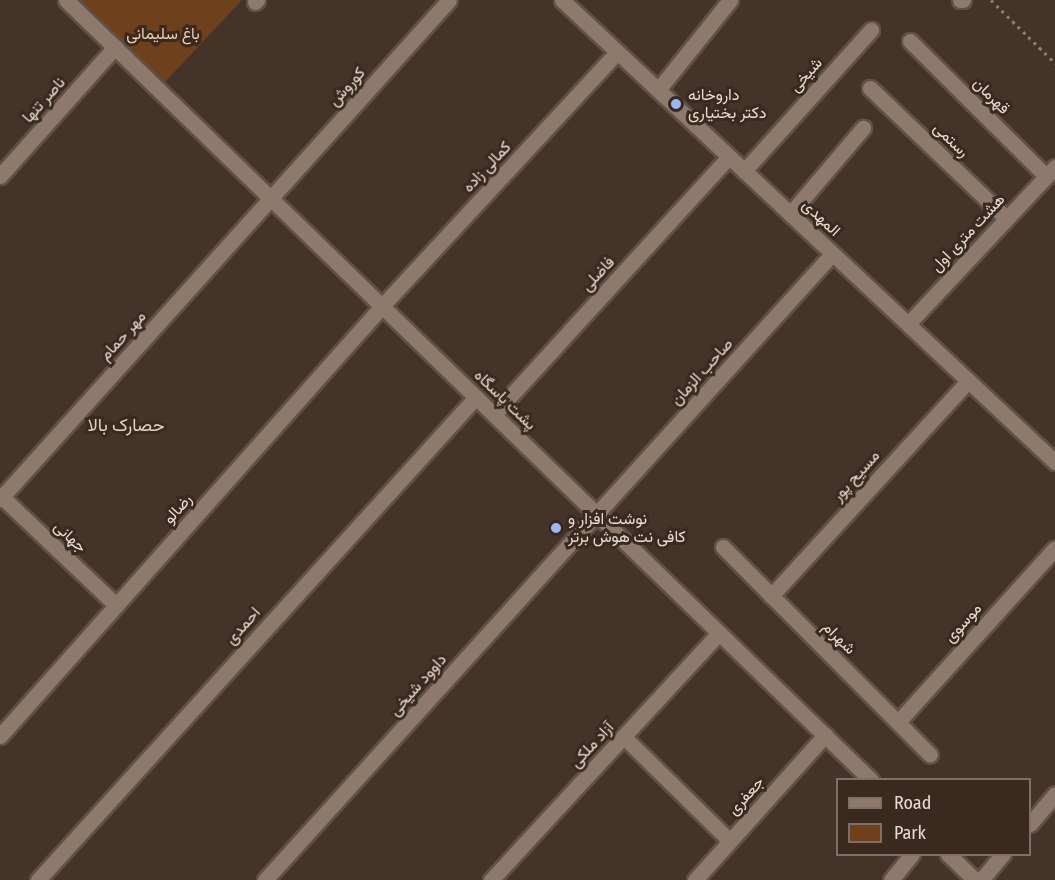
<!DOCTYPE html>
<meta charset="utf-8">
<style>
body{margin:0}
#map{position:relative;width:1055px;height:880px;overflow:hidden;background:#443328;font-family:"Fira Sans Condensed",Vazirmatn,sans-serif}
div>[style]{position:absolute}
[style*='--x']{left:calc(var(--x)*1px);top:calc(var(--y)*1px);width:calc(var(--w)*1px);rotate:calc(var(--a)*1deg)}
.green>*{inset:0;background:#6e401b}
.path>*{height:3px;margin-top:-1.5px;transform-origin:0;background:repeating-linear-gradient(90deg,#8b7d73 0 3px,transparent 0 7.5px)}
.roads{filter:drop-shadow(2px 0 #5f5147) drop-shadow(-2px 0 #5f5147) drop-shadow(0 2px #5f5147) drop-shadow(0 -2px #5f5147)}
.minor>*{height:15px;margin:-7.5px;padding:0 7.5px;transform-origin:7.5px;border-radius:7.5px;background:#8d7a6d}
.dots>*{width:16px;height:16px;translate:-50% -50%;box-sizing:border-box;border:3px solid #39291e;border-radius:50%}
span{translate:-50% -50%;white-space:nowrap;text-align:center;line-height:1.15;-webkit-text-stroke:6px #39291e;paint-order:stroke}
.park-label{font-size:16px;color:#f2caae}
.street-label{font-size:16px;color:#e6dbd4}
.poi-label{font-size:16px;color:#e6dbd4}
.left{translate:0 -50%;text-align:left}
.neighbourhood-label{font-size:18px;color:#e4cfc1}
.legend{position:absolute;left:836px;top:778px;width:195px;height:78px;box-sizing:border-box;background:#39291e;border:2px solid #7e7067;margin:0;padding:8px 10px;list-style:none;font-size:18px;color:#e6dbd4}
.legend li{display:flex;align-items:center;gap:12px;height:30px}
.legend b{width:30px;border:2px solid #7e7067}
</style>
<div id="map">
<div class="green">
<div style="clip-path:polygon(78px 0,242px 0,165px 82px)"></div>
</div>
<div class="path">
<div style="--x:991;--y:0;--w:90;--a:44.5"></div>
</div>
<div class="roads">
<div class="minor">
<div style="--x:66;--y:0;--w:1121;--a:44.1"></div>
<div style="--x:562;--y:0;--w:676;--a:43.14"></div>
<div style="--x:960;--y:0;--w:3;--a:0"></div>
<div style="--x:255;--y:2;--w:3;--a:-45"></div>
<div style="--x:910;--y:41;--w:192;--a:44.8"></div>
<div style="--x:870;--y:88;--w:188;--a:43.7"></div>
<div style="--x:658;--y:90;--w:115;--a:-51.3"></div>
<div style="--x:744;--y:171;--w:190;--a:-48"></div>
<div style="--x:0;--y:176;--w:173;--a:-48.3"></div>
<div style="--x:790;--y:214;--w:113;--a:-49.7"></div>
<div style="--x:908;--y:324;--w:215;--a:-46.9"></div>
<div style="--x:494;--y:414;--w:348;--a:-47.6"></div>
<div style="--x:0;--y:495;--w:160;--a:43.5"></div>
<div style="--x:0;--y:499;--w:671;--a:-48.02"></div>
<div style="--x:723;--y:547;--w:293;--a:45.1"></div>
<div style="--x:771;--y:596;--w:292;--a:-47.5"></div>
<div style="--x:898;--y:722;--w:234;--a:-47.9"></div>
<div style="--x:0;--y:736;--w:575;--a:-48.38"></div>
<div style="--x:382;--y:306;--w:346;--a:-47.2"></div>
<div style="--x:624;--y:737;--w:148;--a:44.5"></div>
<div style="--x:1030;--y:824;--w:39;--a:-50"></div>
<div style="--x:948;--y:854;--w:37;--a:44"></div>
<div style="--x:38;--y:880;--w:652;--a:-47.8"></div>
<div style="--x:265;--y:880;--w:845;--a:-47.83"></div>
<div style="--x:491;--y:880;--w:336;--a:-47.3"></div>
<div style="--x:695;--y:880;--w:195;--a:-48.1"></div>
<div style="--x:891;--y:880;--w:33;--a:-51"></div>
<div style="--x:981;--y:880;--w:34;--a:-50"></div>
</div>
</div>
<div class="dots">
<div style="left:676px;top:104px;background:#97b6fd"></div>
<div style="left:556px;top:528px;background:#97b6fd"></div>
</div>
<div class="park-label">
<span style="left:163px;top:34px">باغ سلیمانی</span>
</div>
<div class="street-label">
<span style="left:806px;top:75px;rotate:-48deg">شیخی</span>
<span style="left:347px;top:87px;rotate:-48deg">کوروش</span>
<span style="left:991px;top:96px;rotate:45deg">قهرمان</span>
<span style="left:44px;top:100px;rotate:-48deg">ناصر تنها</span>
<span style="left:951px;top:140px;rotate:44deg">رستمی</span>
<span style="left:487px;top:167px;rotate:-47deg">کمالی زاده</span>
<span style="left:821px;top:218px;rotate:43deg">المهدی</span>
<span style="left:968px;top:233px;rotate:-47deg">هشت متری اول</span>
<span style="left:598px;top:274px;rotate:-47deg">فاضلی</span>
<span style="left:123px;top:336px;rotate:-48deg">مهر حمام</span>
<span style="left:702px;top:372px;rotate:-48deg">صاحب الزمان</span>
<span style="left:505px;top:400px;rotate:44deg">پشت پاسگاه</span>
<span style="left:856px;top:476px;rotate:-48deg">مسیح پور</span>
<span style="left:178px;top:509px;rotate:-48deg">رضالو</span>
<span style="left:70px;top:537px;rotate:43deg">جهانی</span>
<span style="left:963px;top:623px;rotate:-48deg">موسوی</span>
<span style="left:243px;top:626px;rotate:-48deg">احمدی</span>
<span style="left:839px;top:638px;rotate:45deg">شهرام</span>
<span style="left:418px;top:685px;rotate:-48deg">داوود شیخی</span>
<span style="left:592px;top:745px;rotate:-47deg">آزاد ملکی</span>
<span style="left:746px;top:796px;rotate:-48deg">جعفری</span>
</div>
<div class="poi-label">
<span class="left" style="left:688px;top:104px">داروخانه<br>دکتر بختیاری</span>
<span class="left" style="left:568px;top:528px">نوشت افزار و<br>کافی نت هوش برتر</span>
</div>
<div class="neighbourhood-label">
<span style="left:126px;top:425px">حصارک بالا</span>
</div>
<ul class="legend">
<li><b style="height:8px;background:#8d7a6d"></b>Road</li>
<li><b style="height:16px;background:#6e401b"></b>Park</li>
</ul>
</div>
